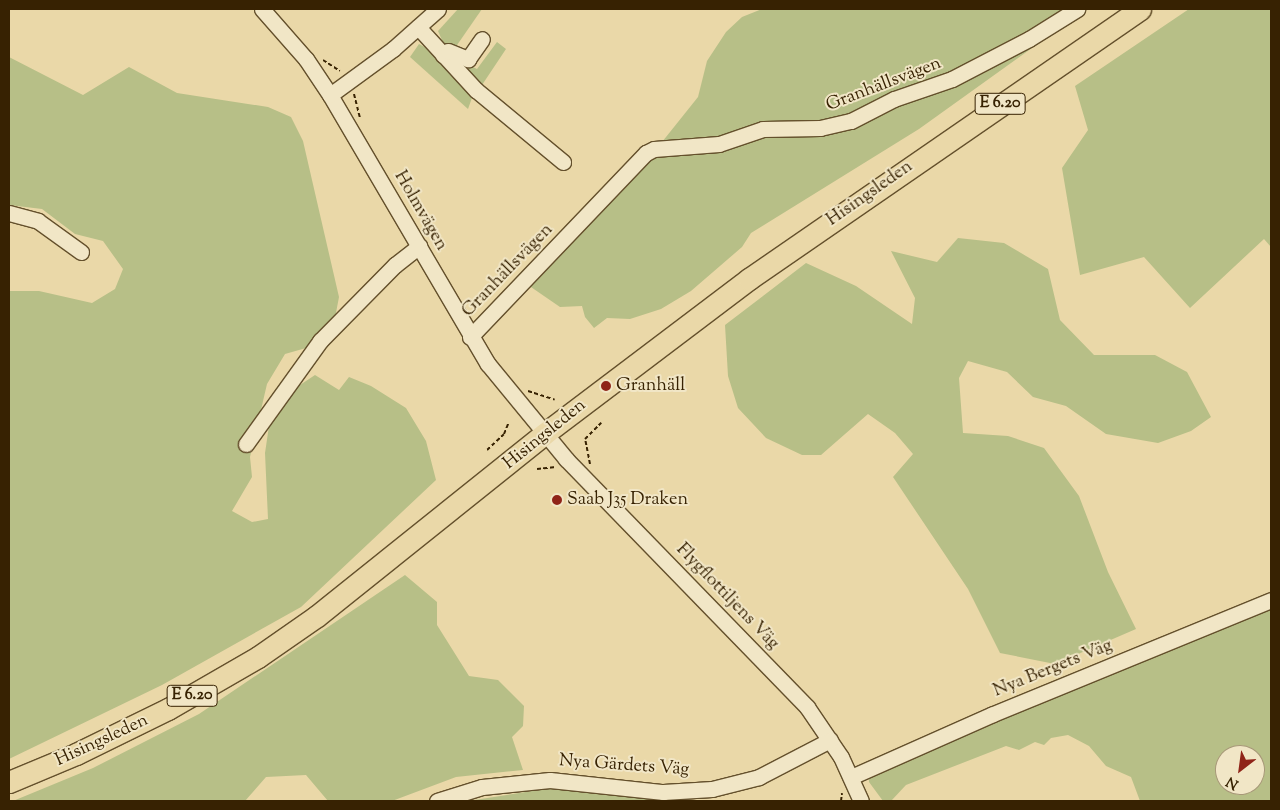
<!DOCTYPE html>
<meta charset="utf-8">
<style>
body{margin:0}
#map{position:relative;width:1280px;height:810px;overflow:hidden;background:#ead8a8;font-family:"Sorts Mill Goudy",serif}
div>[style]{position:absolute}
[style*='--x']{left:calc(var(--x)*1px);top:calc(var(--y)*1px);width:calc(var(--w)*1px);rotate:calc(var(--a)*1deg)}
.green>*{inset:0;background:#b7bf87}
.path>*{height:2px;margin-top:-1px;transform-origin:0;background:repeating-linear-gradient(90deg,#372202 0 4px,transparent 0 6.5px)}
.roads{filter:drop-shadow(1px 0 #64502c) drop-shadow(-1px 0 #64502c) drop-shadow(0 1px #64502c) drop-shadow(0 -1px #64502c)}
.minor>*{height:15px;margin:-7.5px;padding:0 7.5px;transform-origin:7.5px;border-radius:7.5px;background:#f1e6c6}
.highway>*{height:21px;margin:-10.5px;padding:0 10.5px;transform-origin:10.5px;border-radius:10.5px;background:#ead8a8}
.dots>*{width:14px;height:14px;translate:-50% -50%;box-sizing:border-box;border:2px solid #f1e6c6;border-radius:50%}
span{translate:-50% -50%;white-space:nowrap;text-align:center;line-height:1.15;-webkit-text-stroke:4px #f1e6c6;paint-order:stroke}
.shield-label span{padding:1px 4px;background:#f1e6c6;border:1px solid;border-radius:4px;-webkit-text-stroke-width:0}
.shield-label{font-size:16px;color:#372202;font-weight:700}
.street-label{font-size:18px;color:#372202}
.poi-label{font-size:18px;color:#372202}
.left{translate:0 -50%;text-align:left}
.frame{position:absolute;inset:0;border:10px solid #372202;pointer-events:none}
.north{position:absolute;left:1215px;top:745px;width:50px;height:50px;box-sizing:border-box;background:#f1e6c6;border:1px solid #a79878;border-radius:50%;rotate:210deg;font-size:14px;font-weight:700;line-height:20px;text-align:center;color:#372202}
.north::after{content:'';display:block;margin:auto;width:18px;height:22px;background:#8f2418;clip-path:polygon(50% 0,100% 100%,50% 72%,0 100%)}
</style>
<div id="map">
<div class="green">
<div style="clip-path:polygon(458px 9px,482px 9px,455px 48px,445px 47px,438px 31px)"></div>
<div style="clip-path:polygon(762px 9px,1079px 9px,1032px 48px,919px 129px,751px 233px,742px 247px,691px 291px,661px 309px,630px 319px,607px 318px,594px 328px,585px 317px,582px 306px,560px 307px,528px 285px,650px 157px,698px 97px,707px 61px,726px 32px,742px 17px)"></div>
<div style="clip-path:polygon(1189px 9px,1271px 9px,1271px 247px,1264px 239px,1190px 308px,1144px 257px,1080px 275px,1062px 168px,1088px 130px,1075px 86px)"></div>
<div style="clip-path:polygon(497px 42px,506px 49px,482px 85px,453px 57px,477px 69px)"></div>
<div style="clip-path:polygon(419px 44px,432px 51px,473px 95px,468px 109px,410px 57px)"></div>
<div style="clip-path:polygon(9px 57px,83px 95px,129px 67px,177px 93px,268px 107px,291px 117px,303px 141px,339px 297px,335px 318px,306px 348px,285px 354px,267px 384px,250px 457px,252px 477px,232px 511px,252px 522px,268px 519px,265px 453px,269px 426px,294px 389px,315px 375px,339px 390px,349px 377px,371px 386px,406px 408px,426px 441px,436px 480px,301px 607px,162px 685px,9px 759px,9px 291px,39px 291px,92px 303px,115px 289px,123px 269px,103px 241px,75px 234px,42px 209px,9px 205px)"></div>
<div style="clip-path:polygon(958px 238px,1004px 243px,1048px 269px,1060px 320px,1094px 355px,1155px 355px,1187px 372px,1211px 417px,1191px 431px,1158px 443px,1106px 434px,1066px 406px,1033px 397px,1007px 372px,968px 361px,959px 378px,963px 433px,1008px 436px,1044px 448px,1079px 496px,1108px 572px,1136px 629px,1055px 664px,1000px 653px,968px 589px,893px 477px,913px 454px,895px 433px,868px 414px,821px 455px,802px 455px,766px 438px,738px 408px,728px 376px,725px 325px,806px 263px,856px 286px,912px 324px,915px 298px,891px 251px,937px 262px)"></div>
<div style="clip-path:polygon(405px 575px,437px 602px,437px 625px,469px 676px,498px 680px,524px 706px,523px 726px,512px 737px,523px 770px,456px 777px,392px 801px,328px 801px,306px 775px,266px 777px,245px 801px,13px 801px,93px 768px,199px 714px)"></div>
<div style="clip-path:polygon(evenodd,1271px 604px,1271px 801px,1140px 801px,1131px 777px,1106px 766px,1089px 746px,1068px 735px,1051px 738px,1044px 745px,1035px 742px,1019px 750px,1006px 746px,906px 785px,891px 801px,883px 801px,869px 782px,869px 776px,1104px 674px,1134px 665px,1146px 656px,1271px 604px,1225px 755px,1255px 755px,1255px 785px,1225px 785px,1225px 755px)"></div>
<div style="clip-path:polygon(557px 787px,616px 788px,680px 801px,468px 801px)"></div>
</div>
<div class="path">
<div style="--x:323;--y:60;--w:20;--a:33"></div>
<div style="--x:354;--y:94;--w:25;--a:76"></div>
<div style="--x:528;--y:391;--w:28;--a:18"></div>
<div style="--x:487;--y:450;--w:23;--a:-43"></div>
<div style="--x:504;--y:434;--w:11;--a:-68"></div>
<div style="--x:590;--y:464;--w:25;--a:-101"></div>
<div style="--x:585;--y:439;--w:23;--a:-45"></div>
<div style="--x:537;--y:469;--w:19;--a:-6"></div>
<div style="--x:841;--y:801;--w:8;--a:-83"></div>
</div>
<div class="roads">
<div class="minor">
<div style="--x:262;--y:9;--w:67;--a:48.7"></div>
<div style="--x:306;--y:59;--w:43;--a:56.3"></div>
<div style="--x:330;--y:95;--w:312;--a:59.6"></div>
<div style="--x:488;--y:364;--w:123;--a:50.6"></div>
<div style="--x:566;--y:459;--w:346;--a:45.8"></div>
<div style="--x:807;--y:707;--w:60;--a:55.8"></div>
<div style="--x:841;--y:757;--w:48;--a:65.6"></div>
<div style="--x:418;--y:27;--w:86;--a:47.4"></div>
<div style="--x:476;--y:90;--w:113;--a:39.6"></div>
<div style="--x:443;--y:55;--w:6;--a:-39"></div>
<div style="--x:448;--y:51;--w:22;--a:22"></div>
<div style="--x:468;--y:59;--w:24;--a:-55"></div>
<div style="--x:330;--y:95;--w:78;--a:-36.1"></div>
<div style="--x:393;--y:49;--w:60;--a:-41.6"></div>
<div style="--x:9;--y:213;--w:30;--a:15"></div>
<div style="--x:38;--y:221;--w:53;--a:35.8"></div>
<div style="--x:470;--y:337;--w:255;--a:-46.3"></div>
<div style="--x:646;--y:153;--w:9;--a:-27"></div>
<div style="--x:654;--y:149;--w:65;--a:-4.4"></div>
<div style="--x:719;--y:144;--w:46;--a:-18.8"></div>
<div style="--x:763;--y:129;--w:57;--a:-1"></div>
<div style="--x:820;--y:128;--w:32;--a:-13"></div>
<div style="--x:851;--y:121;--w:48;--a:-27.1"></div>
<div style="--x:894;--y:99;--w:61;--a:-19"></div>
<div style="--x:952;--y:79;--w:87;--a:-27.5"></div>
<div style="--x:1029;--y:39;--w:57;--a:-32"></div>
<div style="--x:246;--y:444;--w:127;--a:-54.3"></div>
<div style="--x:320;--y:341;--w:107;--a:-45.4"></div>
<div style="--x:395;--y:265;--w:31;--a:-38"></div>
<div style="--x:851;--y:777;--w:155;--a:-23.9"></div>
<div style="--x:993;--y:714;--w:300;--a:-22.3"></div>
<div style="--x:437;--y:801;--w:47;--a:-17.3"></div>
<div style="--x:482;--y:787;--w:68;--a:-5.9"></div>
<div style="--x:550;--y:780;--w:114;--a:6.1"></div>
<div style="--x:663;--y:792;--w:49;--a:-3.5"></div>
<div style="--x:712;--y:789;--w:49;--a:-14.3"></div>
<div style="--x:759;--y:777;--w:80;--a:-27.5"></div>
</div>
<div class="highway">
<div style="--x:9;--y:782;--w:73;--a:-22.7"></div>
<div style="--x:76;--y:754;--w:102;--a:-26.1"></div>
<div style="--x:168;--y:709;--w:104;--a:-30"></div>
<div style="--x:258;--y:657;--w:72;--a:-34.8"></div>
<div style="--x:317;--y:616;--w:291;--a:-38.7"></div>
<div style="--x:544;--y:434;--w:257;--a:-37.1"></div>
<div style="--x:749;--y:279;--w:475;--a:-34.6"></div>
</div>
</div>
<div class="dots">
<div style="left:606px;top:386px;background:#8f2418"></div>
<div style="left:557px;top:500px;background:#8f2418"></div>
</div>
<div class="shield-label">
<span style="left:1000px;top:104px">E 6.20</span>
<span style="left:192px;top:696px">E 6.20</span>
</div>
<div class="street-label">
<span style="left:884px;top:85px;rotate:-21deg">Granhällsvägen</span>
<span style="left:870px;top:194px;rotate:-35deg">Hisingsleden</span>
<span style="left:420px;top:211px;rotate:60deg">Holmvägen</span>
<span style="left:508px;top:271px;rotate:-46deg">Granhällsvägen</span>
<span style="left:545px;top:435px;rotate:-39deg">Hisingsleden</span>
<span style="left:727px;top:597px;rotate:46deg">Flygflottiljens Väg</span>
<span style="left:1053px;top:669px;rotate:-22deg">Nya Bergets Väg</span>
<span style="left:102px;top:741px;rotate:-25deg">Hisingsleden</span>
<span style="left:624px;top:766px;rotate:4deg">Nya Gärdets Väg</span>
</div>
<div class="poi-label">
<span class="left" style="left:616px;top:386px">Granhäll</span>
<span class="left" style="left:567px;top:500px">Saab J35 Draken</span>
</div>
<div class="frame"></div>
<div class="north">N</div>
</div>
